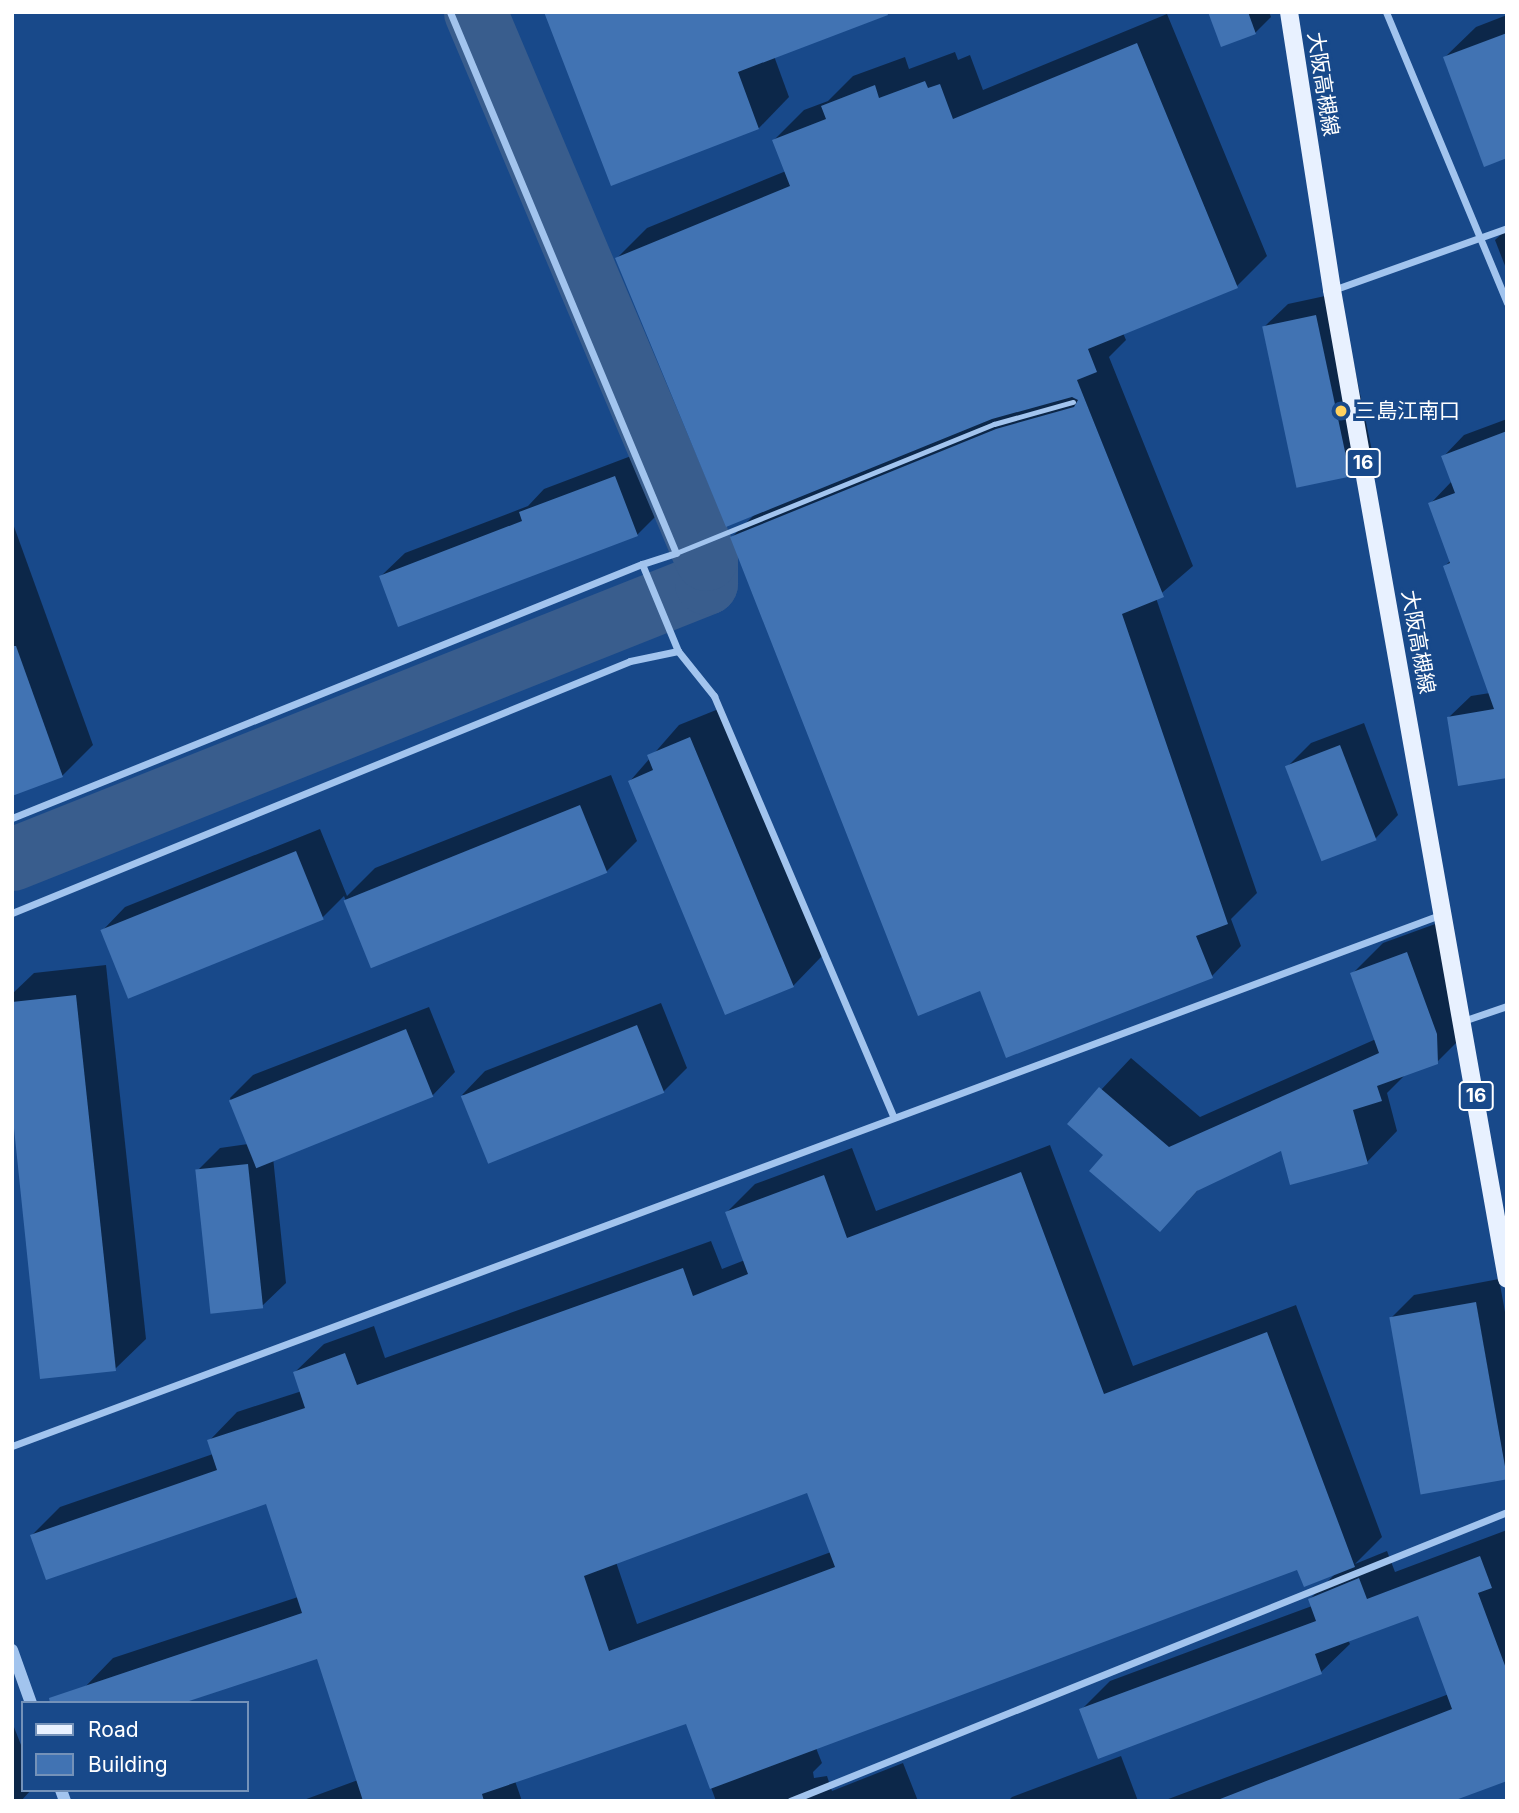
<!DOCTYPE html>
<meta charset="utf-8">
<style>
body{margin:0}
#map{position:relative;width:1519px;height:1813px;overflow:hidden;background:#18498a;font-family:Inter,"Noto Sans JP",sans-serif}
div>[style]{position:absolute}
[style*='--x']{left:calc(var(--x)*1px);top:calc(var(--y)*1px);width:calc(var(--w)*1px);rotate:calc(var(--a)*1deg)}
.shadow>*{inset:0;background:#0007}
.river>*{height:63px;margin:-31.5px;padding:0 31.5px;transform-origin:31.5px;border-radius:31.5px;background:#395d8d}
.building>*{inset:0;background:#4173b3;transform-origin:0 0}
.service>*{height:5px;margin:-2.5px;padding:0 2.5px;transform-origin:2.5px;border-radius:2.5px;background:#a2c4ee}
.minor>*{height:7px;margin:-3.5px;padding:0 3.5px;transform-origin:3.5px;border-radius:3.5px;background:#a2c4ee}
.tertiary>*{height:12px;margin:-6px;padding:0 6px;transform-origin:6px;border-radius:6px;background:#a2c4ee}
.primary>*{height:18px;margin:-9px;padding:0 9px;transform-origin:9px;border-radius:9px;background:#e8f1ff}
.dots>*{width:19px;height:19px;translate:-50% -50%;box-sizing:border-box;border:4px solid #18498a;border-radius:50%}
span{translate:-50% -50%;white-space:nowrap;text-align:center;line-height:1.15;-webkit-text-stroke:6px #18498a;paint-order:stroke}
.shield-label span{padding:2px 5px;background:#18498a;border:2px solid;border-radius:5px;-webkit-text-stroke-width:0}
.shield-label{font-size:19px;color:#fff;font-weight:700}
.street-label{font-size:21px;color:#fff}
.poi-label{font-size:21px;color:#fff}
.left{translate:0 -50%;text-align:left}
.frame{position:absolute;inset:0;border:14px solid #fff;pointer-events:none}
.legend{position:absolute;left:21px;top:1701px;width:228px;height:91px;box-sizing:border-box;background:#18498a;border:2px solid #7492b9;margin:0;padding:9px 12px;list-style:none;font-size:21px;color:#fff}
.legend li{display:flex;align-items:center;gap:14px;height:35px}
.legend b{width:35px;border:2px solid #7492b9}
</style>
<div id="map">
<div class="shadow">
<div style="clip-path:polygon(546px 12px,774px 56px,789px 97px,759px 128px,612px 184px)"></div>
<div style="clip-path:polygon(1209px 12px,1269px 12px,1271px 17px,1255px 33px)"></div>
<div style="clip-path:polygon(1167px 14px,1267px 256px,1237px 286px,1123px 333px,1126px 340px,1109px 357px,1193px 566px,1156px 598px,1257px 893px,1231px 919px,1241px 946px,1212px 976px,981px 989px,732px 537px,756px 513px,617px 258px,647px 228px,786px 171px,774px 140px,804px 110px,828px 101px,853px 76px,905px 57px,909px 69px,955px 52px,958px 60px,970px 55px,983px 90px)"></div>
<div style="clip-path:polygon(1507px 15px,1507px 156px,1445px 57px,1476px 27px)"></div>
<div style="clip-path:polygon(1507px 229px,1507px 271px,1495px 240px)"></div>
<div style="clip-path:polygon(1339px 293px,1372px 451px,1349px 474px,1264px 327px,1288px 304px)"></div>
<div style="clip-path:polygon(1507px 419px,1507px 771px,1449px 717px,1471px 696px,1490px 693px,1445px 566px,1451px 560px,1430px 504px,1452px 481px,1443px 457px,1464px 435px)"></div>
<div style="clip-path:polygon(639px 453px,661px 511px,637px 535px,381px 576px,405px 553px,528px 506px,544px 489px)"></div>
<div style="clip-path:polygon(12px 521px,93px 745px,62px 776px,12px 794px)"></div>
<div style="clip-path:polygon(721px 708px,823px 955px,793px 986px,630px 781px,679px 725px)"></div>
<div style="clip-path:polygon(1364px 723px,1398px 815px,1375px 839px,1287px 767px,1311px 743px)"></div>
<div style="clip-path:polygon(611px 775px,637px 841px,606px 872px,370px 964px,344px 896px,323px 917px,102px 931px,125px 907px,320px 829px,347px 896px,375px 868px)"></div>
<div style="clip-path:polygon(1438px 923px,1467px 1003px,1468px 1031px,1437px 1062px,1408px 1072px,1387px 1093px,1397px 1131px,1367px 1162px,1283px 1149px,1202px 1186px,1160px 1230px,1105px 1154px,1069px 1124px,1131px 1058px,1200px 1117px,1376px 1039px,1352px 974px,1383px 943px)"></div>
<div style="clip-path:polygon(106px 965px,146px 1339px,115px 1369px,12px 1092px,12px 994px,34px 973px)"></div>
<div style="clip-path:polygon(661px 1003px,687px 1068px,663px 1092px,462px 1095px,485px 1071px)"></div>
<div style="clip-path:polygon(429px 1007px,455px 1072px,432px 1096px,273px 1157px,286px 1283px,262px 1306px,197px 1171px,220px 1148px,248px 1144px,230px 1098px,253px 1075px)"></div>
<div style="clip-path:polygon(evenodd,1050px 1145px,1133px 1366px,1296px 1305px,1382px 1537px,1355px 1564px,1387px 1551px,1395px 1572px,1507px 1530px,1507px 1771px,1448px 1801px,1163px 1801px,1449px 1694px,1419px 1613px,1348px 1640px,1350px 1644px,1321px 1672px,1081px 1710px,1110px 1681px,1312px 1606px,1310px 1599px,1337px 1572px,1298px 1567px,816px 1748px,822px 1763px,813px 1772px,814px 1778px,827px 1776px,832px 1791px,903px 1763px,918px 1801px,716px 1801px,687px 1722px,515px 1781px,522px 1801px,301px 1801px,358px 1780px,318px 1656px,85px 1687px,113px 1658px,298px 1597px,267px 1502px,32px 1535px,60px 1507px,213px 1454px,209px 1441px,237px 1412px,302px 1391px,295px 1372px,324px 1344px,374px 1326px,385px 1358px,711px 1241px,722px 1269px,745px 1260px,727px 1212px,755px 1184px,852px 1148px,876px 1211px,1050px 1145px,808px 1491px,831px 1552px,637px 1624px,616px 1562px,808px 1491px)"></div>
<div style="clip-path:polygon(1499px 1279px,1507px 1323px,1507px 1477px,1423px 1493px,1391px 1318px,1414px 1295px)"></div>
<div style="clip-path:polygon(12px 1722px,23px 1750px,23px 1790px,31px 1790px,21px 1801px,12px 1801px)"></div>
<div style="clip-path:polygon(1121px 1756px,1138px 1801px,1008px 1801px,1012px 1797px)"></div>
</div>
<div class="river">
<div style="--x:12;--y:859;--w:747;--a:-21.69"></div>
<div style="--x:706;--y:583;--w:24;--a:-90"></div>
<div style="--x:706;--y:559;--w:594;--a:-112.89"></div>
</div>
<div class="building">
<div style="clip-path:polygon(544px 12px,887px 12px,888px 15px,738px 72px,759px 129px,611px 186px)"></div>
<div style="clip-path:polygon(1208px 12px,1248px 12px,1256px 34px,1221px 47px)"></div>
<div style="clip-path:polygon(1507px 33px,1507px 158px,1484px 167px,1443px 57px)"></div>
<div style="clip-path:polygon(1137px 43px,1238px 288px,1088px 349px,1097px 372px,1077px 380px,1164px 597px,1122px 614px,1228px 924px,1196px 936px,1213px 978px,1006px 1058px,980px 991px,918px 1016px,730px 537px,996px 429px,1074px 407px,1078px 400px,1072px 397px,992px 419px,726px 527px,615px 258px,790px 186px,772px 140px,826px 119px,821px 106px,875px 85px,879px 98px,925px 81px,928px 88px,940px 84px,953px 119px)"></div>
<div style="left:1316px;top:315px;width:165px;height:55px;rotate:78deg"></div>
<div style="clip-path:polygon(1507px 431px,1507px 778px,1458px 786px,1447px 717px,1494px 709px,1443px 566px,1450px 563px,1428px 503px,1455px 493px,1441px 456px)"></div>
<div style="clip-path:polygon(615px 476px,638px 536px,398px 627px,379px 576px,522px 521px,519px 512px)"></div>
<div style="clip-path:polygon(12px 646px,16px 646px,63px 777px,12px 796px)"></div>
<div style="clip-path:polygon(690px 737px,794px 987px,725px 1015px,628px 781px,653px 770px,647px 755px)"></div>
<div style="left:1340px;top:745px;width:102px;height:59px;rotate:69deg"></div>
<div style="left:580px;top:805px;width:73px;height:255px;rotate:68deg"></div>
<div style="left:296px;top:851px;width:74px;height:211px;rotate:68deg"></div>
<div style="clip-path:polygon(1407px 952px,1437px 1034px,1438px 1064px,1377px 1086px,1382px 1101px,1353px 1110px,1368px 1164px,1290px 1185px,1281px 1151px,1197px 1191px,1160px 1232px,1089px 1171px,1103px 1155px,1067px 1124px,1099px 1087px,1169px 1147px,1379px 1053px,1350px 973px)"></div>
<div style="clip-path:polygon(76px 995px,116px 1371px,40px 1379px,12px 1109px,12px 1002px)"></div>
<div style="left:637px;top:1025px;width:73px;height:190px;rotate:68deg"></div>
<div style="left:406px;top:1029px;width:73px;height:191px;rotate:68deg"></div>
<div style="left:248px;top:1164px;width:145px;height:53px;rotate:84deg"></div>
<div style="clip-path:polygon(evenodd,1021px 1172px,1104px 1394px,1267px 1332px,1355px 1567px,1304px 1587px,1297px 1570px,710px 1789px,686px 1724px,482px 1794px,484px 1801px,363px 1801px,317px 1659px,183px 1703px,50px 1703px,49px 1698px,302px 1613px,266px 1504px,46px 1580px,30px 1535px,217px 1470px,207px 1440px,305px 1408px,293px 1372px,345px 1353px,357px 1385px,683px 1268px,693px 1296px,748px 1274px,725px 1212px,824px 1175px,847px 1238px,1021px 1172px,807px 1493px,835px 1567px,609px 1651px,584px 1576px,807px 1493px)"></div>
<div style="left:1476px;top:1302px;width:180px;height:88px;rotate:80deg"></div>
<div style="clip-path:polygon(1480px 1556px,1492px 1588px,1478px 1593px,1507px 1671px,1507px 1781px,1453px 1801px,1215px 1801px,1452px 1709px,1418px 1616px,1315px 1654px,1322px 1674px,1098px 1759px,1079px 1709px,1316px 1621px,1308px 1599px,1359px 1578px,1367px 1599px)"></div>
</div>
<div class="service">
<div style="--x:676;--y:553;--w:343;--a:-22.1"></div>
<div style="--x:994;--y:424;--w:82;--a:-15.6"></div>
</div>
<div class="minor">
<div style="--x:450;--y:12;--w:586;--a:67.33"></div>
<div style="--x:676;--y:553;--w:36;--a:162"></div>
<div style="--x:642;--y:564;--w:94;--a:67.5"></div>
<div style="--x:678;--y:651;--w:58;--a:51.3"></div>
<div style="--x:714;--y:696;--w:458;--a:66.9"></div>
<div style="--x:1386;--y:12;--w:315;--a:67.4"></div>
<div style="--x:1333;--y:290;--w:185;--a:-19.6"></div>
<div style="--x:12;--y:818;--w:679;--a:-21.96"></div>
<div style="--x:12;--y:913;--w:667;--a:-22.18"></div>
<div style="--x:630;--y:661;--w:49;--a:-11.8"></div>
<div style="--x:1463;--y:1021;--w:46;--a:-18.8"></div>
<div style="--x:12;--y:1446;--w:1524;--a:-20.4"></div>
<div style="--x:790;--y:1801;--w:773;--a:-21.95"></div>
</div>
<div class="tertiary">
<div style="--x:12;--y:1650;--w:56;--a:70.3"></div>
<div style="--x:61;--y:1790;--w:12;--a:70"></div>
</div>
<div class="primary">
<div style="--x:1289;--y:12;--w:281;--a:81.2"></div>
<div style="--x:1332;--y:290;--w:1004;--a:79.97"></div>
</div>
<div class="dots">
<div style="left:1341px;top:411px;background:#ffd15e"></div>
</div>
<div class="shield-label">
<span style="left:1363px;top:463px">16</span>
<span style="left:1476px;top:1096px">16</span>
</div>
<div class="street-label">
<span style="left:1323px;top:84px;rotate:81deg">大阪高槻線</span>
<span style="left:1418px;top:642px;rotate:80deg">大阪高槻線</span>
</div>
<div class="poi-label">
<span class="left" style="left:1355px;top:411px">三島江南口</span>
</div>
<div class="frame"></div>
<ul class="legend">
<li><b style="height:9px;background:#e8f1ff"></b>Road</li>
<li><b style="height:19px;background:#4173b3"></b>Building</li>
</ul>
</div>
